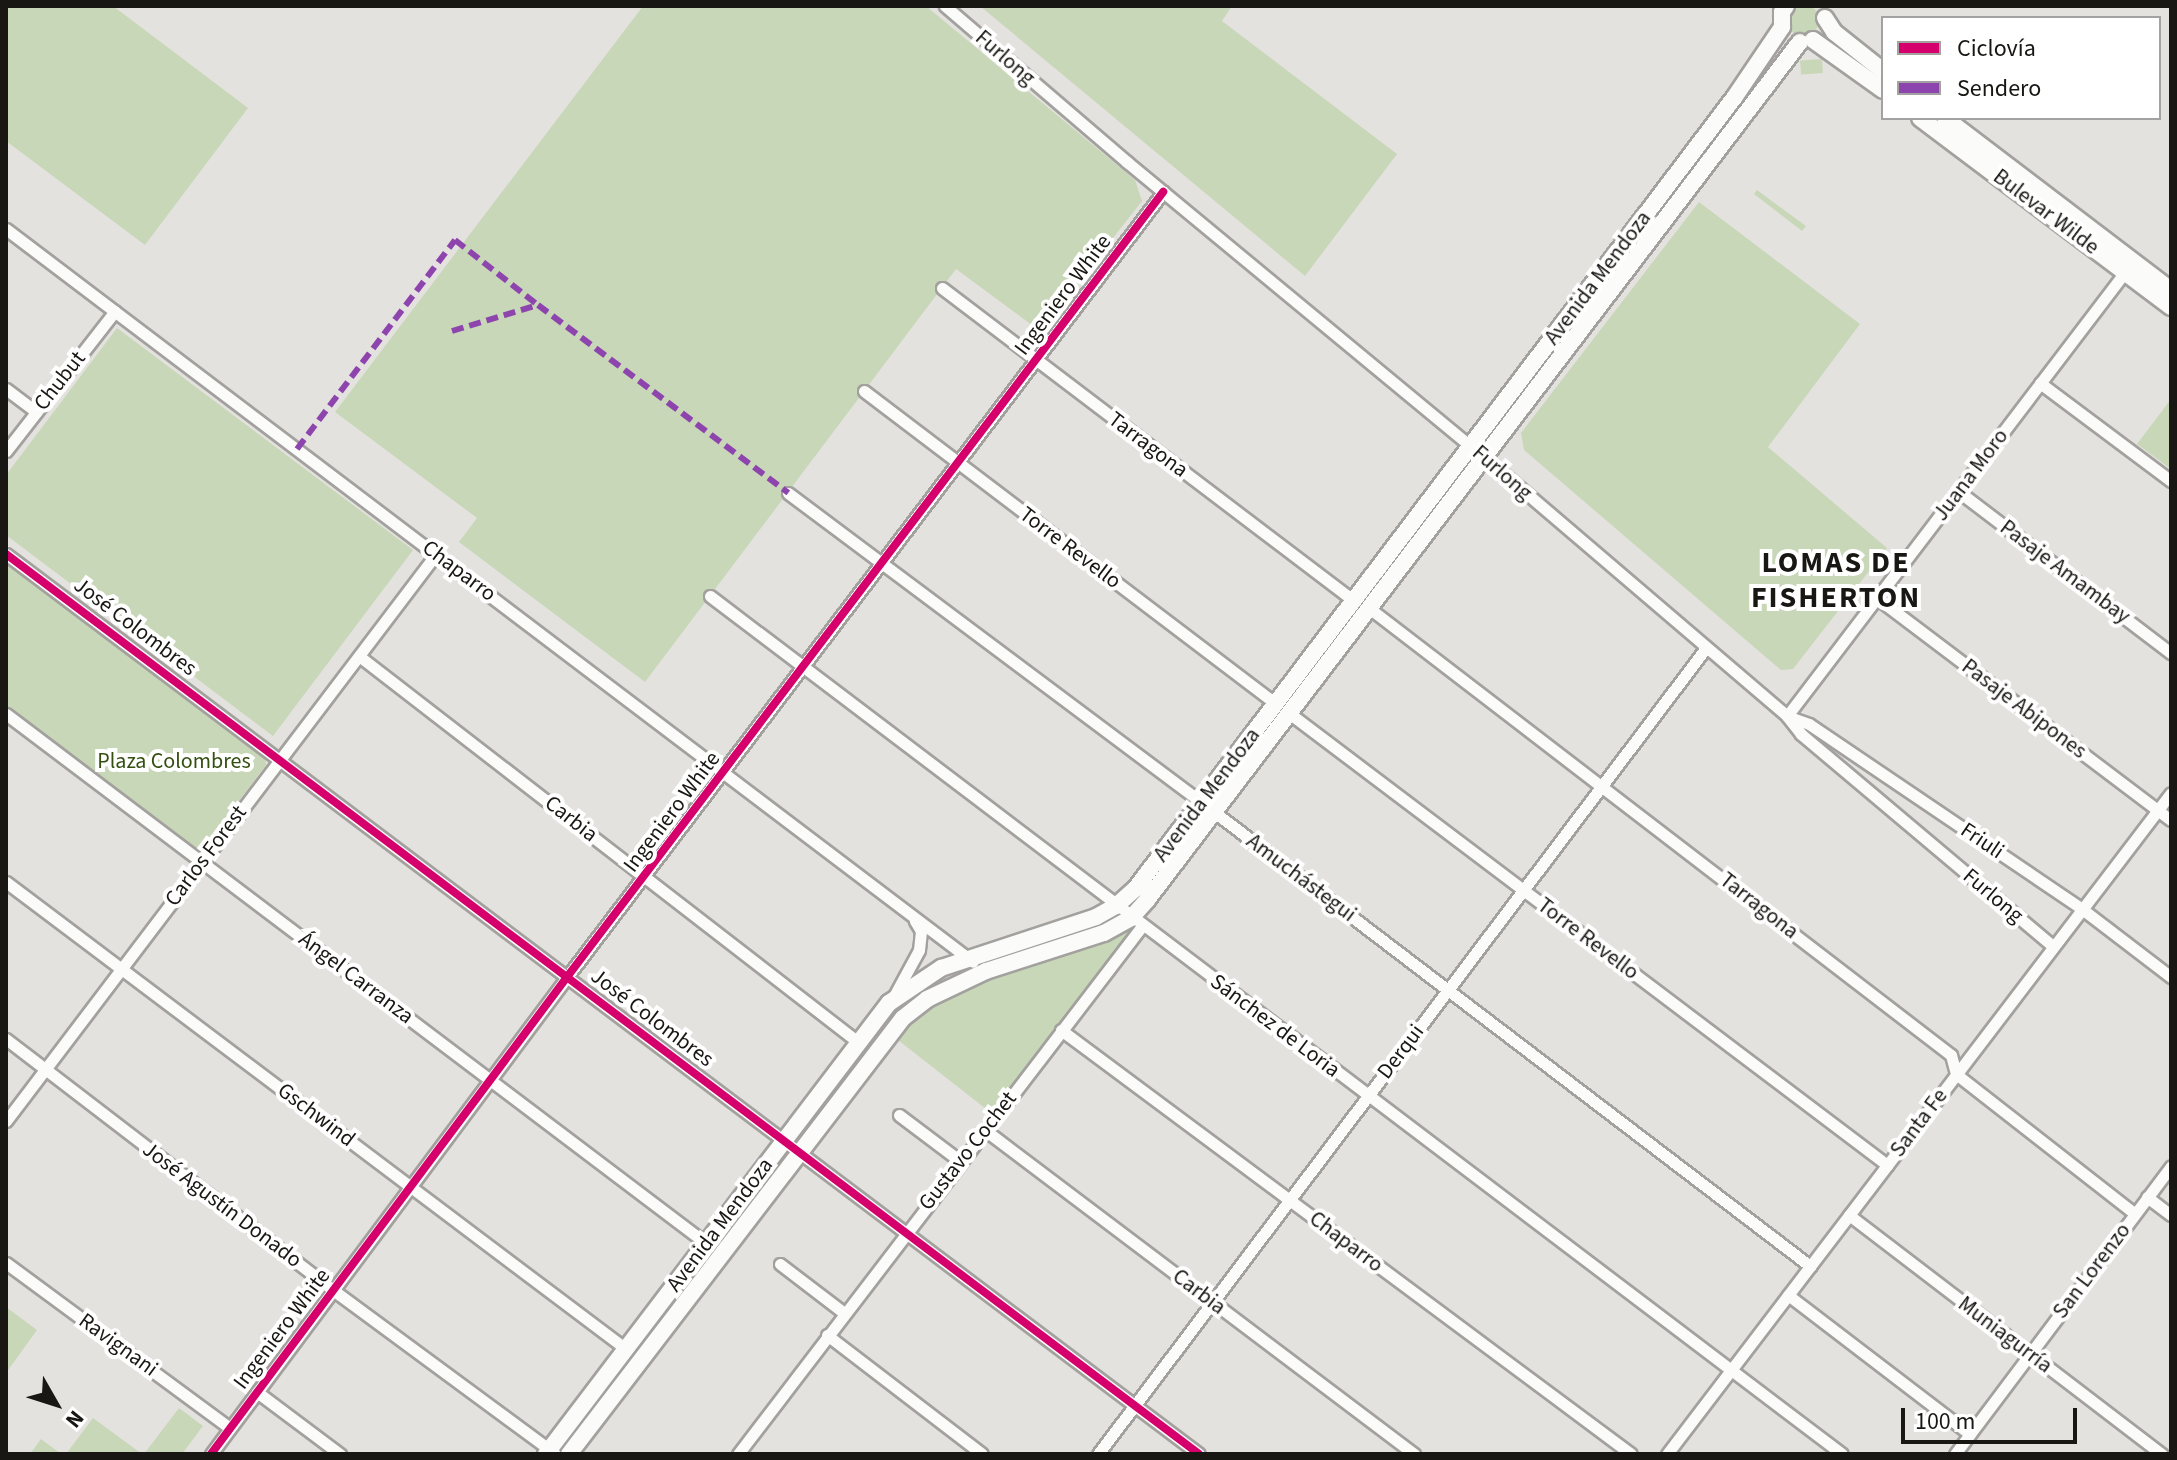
<!DOCTYPE html>
<meta charset="utf-8">
<style>
body{margin:0}
#map{position:relative;width:2177px;height:1460px;overflow:hidden;background:#e4e2df;font-family:"Source Sans 3",sans-serif}
div>[style]{position:absolute}
[style*='--x']{left:calc(var(--x)*1px);top:calc(var(--y)*1px);width:calc(var(--w)*1px);rotate:calc(var(--a)*1deg)}
.green>*{inset:0;background:#c8d7b8;transform-origin:0 0}
.round{border-radius:50%}
.roads{filter:drop-shadow(2px 0 #a3a19e) drop-shadow(-2px 0 #a3a19e) drop-shadow(0 2px #a3a19e) drop-shadow(0 -2px #a3a19e)}
.minor>*{height:11px;margin:-5.5px;padding:0 5.5px;transform-origin:5.5px;border-radius:5.5px;background:#fbfbfa}
.secondary>*{height:16px;margin:-8px;padding:0 8px;transform-origin:8px;border-radius:8px;background:#fbfbfa}
.quiet>*{height:6px;margin-top:-3px;transform-origin:0;background:repeating-linear-gradient(90deg,#8e44ad 0 12px,transparent 0 18px)}
.cycleway>*{height:8px;margin:-4px;padding:0 4px;transform-origin:4px;border-radius:4px;background:#d6006c}
span{translate:-50% -50%;white-space:nowrap;text-align:center;line-height:1.15;-webkit-text-stroke:8px #fff;paint-order:stroke}
.street-label{font-size:22px;color:#181714}
.park-label{font-size:22px;color:#354f12}
.district-label{font-size:30px;color:#181714;font-weight:700;letter-spacing:2px}
.frame{position:absolute;inset:0;border:8px solid #181714;pointer-events:none}
.legend{position:absolute;left:1881px;top:16px;width:280px;height:104px;box-sizing:border-box;background:#fff;border:2px solid #a3a2a1;margin:0;padding:10px 14px;list-style:none;font-size:24px;color:#181714}
.legend li{display:flex;align-items:center;gap:16px;height:40px}
.legend b{width:40px;border:2px solid #a3a2a1}
.north{position:absolute;left:16px;top:1364px;width:80px;height:80px;-webkit-text-stroke:6px #fff;paint-order:stroke;rotate:129deg;font-size:22px;font-weight:700;line-height:32px;text-align:center;color:#181714}
.north::after{content:'';display:block;margin:auto;width:28px;height:36px;background:#181714;clip-path:polygon(50% 0,100% 100%,50% 72%,0 100%)}
.scale{position:absolute;left:1901px;top:1408px;width:176px;height:36px;box-sizing:border-box;border:4px solid #181714;border-top:0;padding-left:10px;font-size:24px;line-height:28px;white-space:nowrap;color:#181714;-webkit-text-stroke:6px #fff;paint-order:stroke}
</style>
<div id="map">
<div class="green">
<div class="round" style="left:1787px;top:4px;width:32px;height:32px"></div>
<div style="clip-path:polygon(6px 6px,113px 6px,248px 108px,145px 245px,6px 141px)"></div>
<div style="clip-path:polygon(643px 6px,926px 6px,1135px 180px,1142px 201px,1040px 331px,956px 269px,645px 682px,459px 542px,477px 518px,335px 412px)"></div>
<div style="clip-path:polygon(980px 6px,1232px 6px,1222px 21px,1397px 154px,1305px 276px)"></div>
<div style="left:1822px;top:59px;width:14px;height:22px;rotate:86deg"></div>
<div style="clip-path:polygon(1757px 190px,1806px 226px,1802px 231px,1754px 194px)"></div>
<div style="clip-path:polygon(1699px 202px,1860px 324px,1768px 447px,1887px 548px,1793px 669px,1781px 670px,1524px 450px,1521px 433px)"></div>
<div style="clip-path:polygon(117px 328px,413px 550px,273px 736px,6px 535px,6px 475px)"></div>
<div style="clip-path:polygon(2171px 399px,2171px 469px,2137px 444px)"></div>
<div style="clip-path:polygon(6px 561px,265px 755px,266px 765px,202px 849px,189px 848px,6px 708px)"></div>
<div style="clip-path:polygon(1131px 918px,1142px 926px,995px 1116px,889px 1033px,927px 999px)"></div>
<div style="clip-path:polygon(6px 1307px,37px 1330px,6px 1373px)"></div>
<div style="clip-path:polygon(179px 1408px,203px 1426px,182px 1454px,144px 1454px)"></div>
<div style="clip-path:polygon(93px 1418px,142px 1454px,66px 1454px)"></div>
<div style="clip-path:polygon(41px 1439px,61px 1454px,30px 1454px)"></div>
</div>
<div class="roads">
<div class="minor">
<div style="--x:945;--y:6;--w:240;--a:40.6"></div>
<div style="--x:1127;--y:162;--w:463;--a:39.6"></div>
<div style="--x:1484;--y:457;--w:399;--a:40.5"></div>
<div style="--x:1787;--y:716;--w:23;--a:52"></div>
<div style="--x:1801;--y:734;--w:329;--a:40.1"></div>
<div style="--x:6;--y:229;--w:1213;--a:37.16"></div>
<div style="--x:942;--y:288;--w:517;--a:37.22"></div>
<div style="--x:2040;--y:383;--w:164;--a:36.8"></div>
<div style="--x:6;--y:389;--w:38;--a:37"></div>
<div style="--x:864;--y:391;--w:517;--a:37.22"></div>
<div style="--x:6;--y:451;--w:177;--a:-52.1"></div>
<div style="--x:1958;--y:491;--w:268;--a:37.3"></div>
<div style="--x:788;--y:493;--w:526;--a:36.8"></div>
<div style="--x:1209;--y:808;--w:756;--a:37.31"></div>
<div style="--x:6;--y:554;--w:1494;--a:37.03"></div>
<div style="--x:710;--y:596;--w:1420;--a:37.16"></div>
<div style="--x:1877;--y:598;--w:368;--a:37.1"></div>
<div style="--x:1369;--y:608;--w:734;--a:37.53"></div>
<div style="--x:1951;--y:1055;--w:20;--a:75"></div>
<div style="--x:1956;--y:1074;--w:227;--a:38"></div>
<div style="--x:359;--y:656;--w:631;--a:37.72"></div>
<div style="--x:1289;--y:713;--w:750;--a:37.08"></div>
<div style="--x:6;--y:714;--w:879;--a:37.09"></div>
<div style="--x:1787;--y:716;--w:558;--a:-52.72"></div>
<div style="--x:1789;--y:717;--w:21;--a:19"></div>
<div style="--x:1809;--y:724;--w:330;--a:34.1"></div>
<div style="--x:2082;--y:909;--w:112;--a:37.4"></div>
<div style="--x:6;--y:882;--w:776;--a:36.99"></div>
<div style="--x:894;--y:996;--w:52;--a:-61.5"></div>
<div style="--x:919;--y:950;--w:19;--a:-84"></div>
<div style="--x:921;--y:931;--w:12;--a:-121"></div>
<div style="--x:1061;--y:1030;--w:710;--a:36.64"></div>
<div style="--x:6;--y:1039;--w:412;--a:37.5"></div>
<div style="--x:333;--y:1290;--w:275;--a:36.4"></div>
<div style="--x:899;--y:1115;--w:76;--a:37"></div>
<div style="--x:6;--y:1121;--w:712;--a:-52.82"></div>
<div style="--x:985;--y:1130;--w:538;--a:37.06"></div>
<div style="--x:2147;--y:1197;--w:30;--a:37"></div>
<div style="--x:1849;--y:1215;--w:394;--a:37.4"></div>
<div style="--x:6;--y:1263;--w:278;--a:36.4"></div>
<div style="--x:780;--y:1264;--w:81;--a:37.4"></div>
<div style="--x:1788;--y:1295;--w:229;--a:37.4"></div>
<div style="--x:827;--y:1335;--w:195;--a:37.5"></div>
<div style="--x:257;--y:1392;--w:104;--a:36.8"></div>
<div style="--x:211;--y:1454;--w:595;--a:-53.26"></div>
<div style="--x:567;--y:977;--w:986;--a:-52.79"></div>
<div style="--x:738;--y:1454;--w:665;--a:-52.58"></div>
<div style="--x:1098;--y:1454;--w:1008;--a:-52.98"></div>
<div style="--x:1667;--y:1454;--w:831;--a:-52.68"></div>
<div style="--x:1955;--y:1454;--w:360;--a:-53.1"></div>
</div>
<div class="secondary">
<div style="--x:1825;--y:18;--w:17;--a:57"></div>
<div style="--x:1834;--y:32;--w:63;--a:38.5"></div>
<div style="--x:1813;--y:40;--w:86;--a:35.5"></div>
<div style="--x:1920;--y:118;--w:314;--a:37"></div>
<div style="--x:1945;--y:118;--w:284;--a:37.3"></div>
<div style="--x:546;--y:1454;--w:567;--a:-52.75"></div>
<div style="--x:889;--y:1003;--w:63;--a:-33.9"></div>
<div style="--x:941;--y:968;--w:163;--a:-18.2"></div>
<div style="--x:1096;--y:917;--w:23;--a:-29"></div>
<div style="--x:1116;--y:906;--w:27;--a:-42"></div>
<div style="--x:1136;--y:888;--w:991;--a:-52.88"></div>
<div style="--x:1734;--y:98;--w:86;--a:-55.9"></div>
<div style="--x:1782;--y:27;--w:15;--a:-90"></div>
<div style="--x:1782;--y:12;--w:7;--a:-56"></div>
<div style="--x:569;--y:1454;--w:549;--a:-52.55"></div>
<div style="--x:903;--y:1018;--w:31;--a:-38"></div>
<div style="--x:927;--y:999;--w:65;--a:-25.4"></div>
<div style="--x:986;--y:971;--w:124;--a:-17.9"></div>
<div style="--x:1104;--y:933;--w:31;--a:-29"></div>
<div style="--x:1131;--y:918;--w:24;--a:-48"></div>
<div style="--x:1147;--y:900;--w:1078;--a:-52.73"></div>
</div>
</div>
<div class="quiet">
<div style="--x:452;--y:331;--w:90;--a:-16.8"></div>
<div style="--x:538;--y:305;--w:313;--a:36.9"></div>
<div style="--x:297;--y:449;--w:262;--a:-52.9"></div>
<div style="--x:455;--y:240;--w:105;--a:38.1"></div>
</div>
<div class="cycleway">
<div style="--x:6;--y:554;--w:1494;--a:37.03"></div>
<div style="--x:211;--y:1454;--w:595;--a:-53.26"></div>
<div style="--x:567;--y:977;--w:986;--a:-52.79"></div>
</div>
<div class="street-label">
<span style="left:1005px;top:58px;rotate:41deg">Furlong</span>
<span style="left:2046px;top:212px;rotate:37deg">Bulevar Wilde</span>
<span style="left:1598px;top:278px;rotate:-53deg">Avenida Mendoza</span>
<span style="left:1063px;top:295px;rotate:-53deg">Ingeniero White</span>
<span style="left:60px;top:381px;rotate:-52deg">Chubut</span>
<span style="left:1148px;top:445px;rotate:37deg">Tarragona</span>
<span style="left:1502px;top:473px;rotate:41deg">Furlong</span>
<span style="left:1971px;top:475px;rotate:-53deg">Juana Moro</span>
<span style="left:1070px;top:548px;rotate:37deg">Torre Revello</span>
<span style="left:459px;top:571px;rotate:37deg">Chaparro</span>
<span style="left:2065px;top:572px;rotate:37deg">Pasaje Amambay</span>
<span style="left:135px;top:627px;rotate:37deg">José Colombres</span>
<span style="left:2024px;top:709px;rotate:37deg">Pasaje Abipones</span>
<span style="left:1207px;top:795px;rotate:-53deg">Avenida Mendoza</span>
<span style="left:672px;top:812px;rotate:-53deg">Ingeniero White</span>
<span style="left:571px;top:819px;rotate:38deg">Carbia</span>
<span style="left:1982px;top:841px;rotate:34deg">Friuli</span>
<span style="left:206px;top:856px;rotate:-53deg">Carlos Forest</span>
<span style="left:1301px;top:878px;rotate:37deg">Amuchástegui</span>
<span style="left:1993px;top:896px;rotate:40deg">Furlong</span>
<span style="left:1759px;top:906px;rotate:38deg">Tarragona</span>
<span style="left:1588px;top:939px;rotate:37deg">Torre Revello</span>
<span style="left:356px;top:978px;rotate:37deg">Ángel Carranza</span>
<span style="left:652px;top:1018px;rotate:37deg">José Colombres</span>
<span style="left:1275px;top:1026px;rotate:37deg">Sánchez de Loria</span>
<span style="left:1401px;top:1052px;rotate:-53deg">Derqui</span>
<span style="left:316px;top:1115px;rotate:37deg">Gschwind</span>
<span style="left:1919px;top:1123px;rotate:-53deg">Santa Fe</span>
<span style="left:968px;top:1151px;rotate:-52deg">Gustavo Cochet</span>
<span style="left:222px;top:1205px;rotate:37deg">José Agustín Donado</span>
<span style="left:720px;top:1225px;rotate:-53deg">Avenida Mendoza</span>
<span style="left:1346px;top:1242px;rotate:37deg">Chaparro</span>
<span style="left:2092px;top:1271px;rotate:-53deg">San Lorenzo</span>
<span style="left:1199px;top:1292px;rotate:37deg">Carbia</span>
<span style="left:282px;top:1329px;rotate:-53deg">Ingeniero White</span>
<span style="left:2005px;top:1335px;rotate:37deg">Muniagurría</span>
<span style="left:118px;top:1345px;rotate:36deg">Ravignani</span>
</div>
<div class="park-label">
<span style="left:174px;top:762px">Plaza Colombres</span>
</div>
<div class="district-label">
<span style="left:1836px;top:580px">LOMAS DE<br>FISHERTON</span>
</div>
<div class="frame"></div>
<ul class="legend">
<li><b style="height:10px;background:#d6006c"></b>Ciclovía</li>
<li><b style="height:10px;background:#8e44ad"></b>Sendero</li>
</ul>
<div class="north">N</div>
<div class="scale">100 m</div>
</div>
